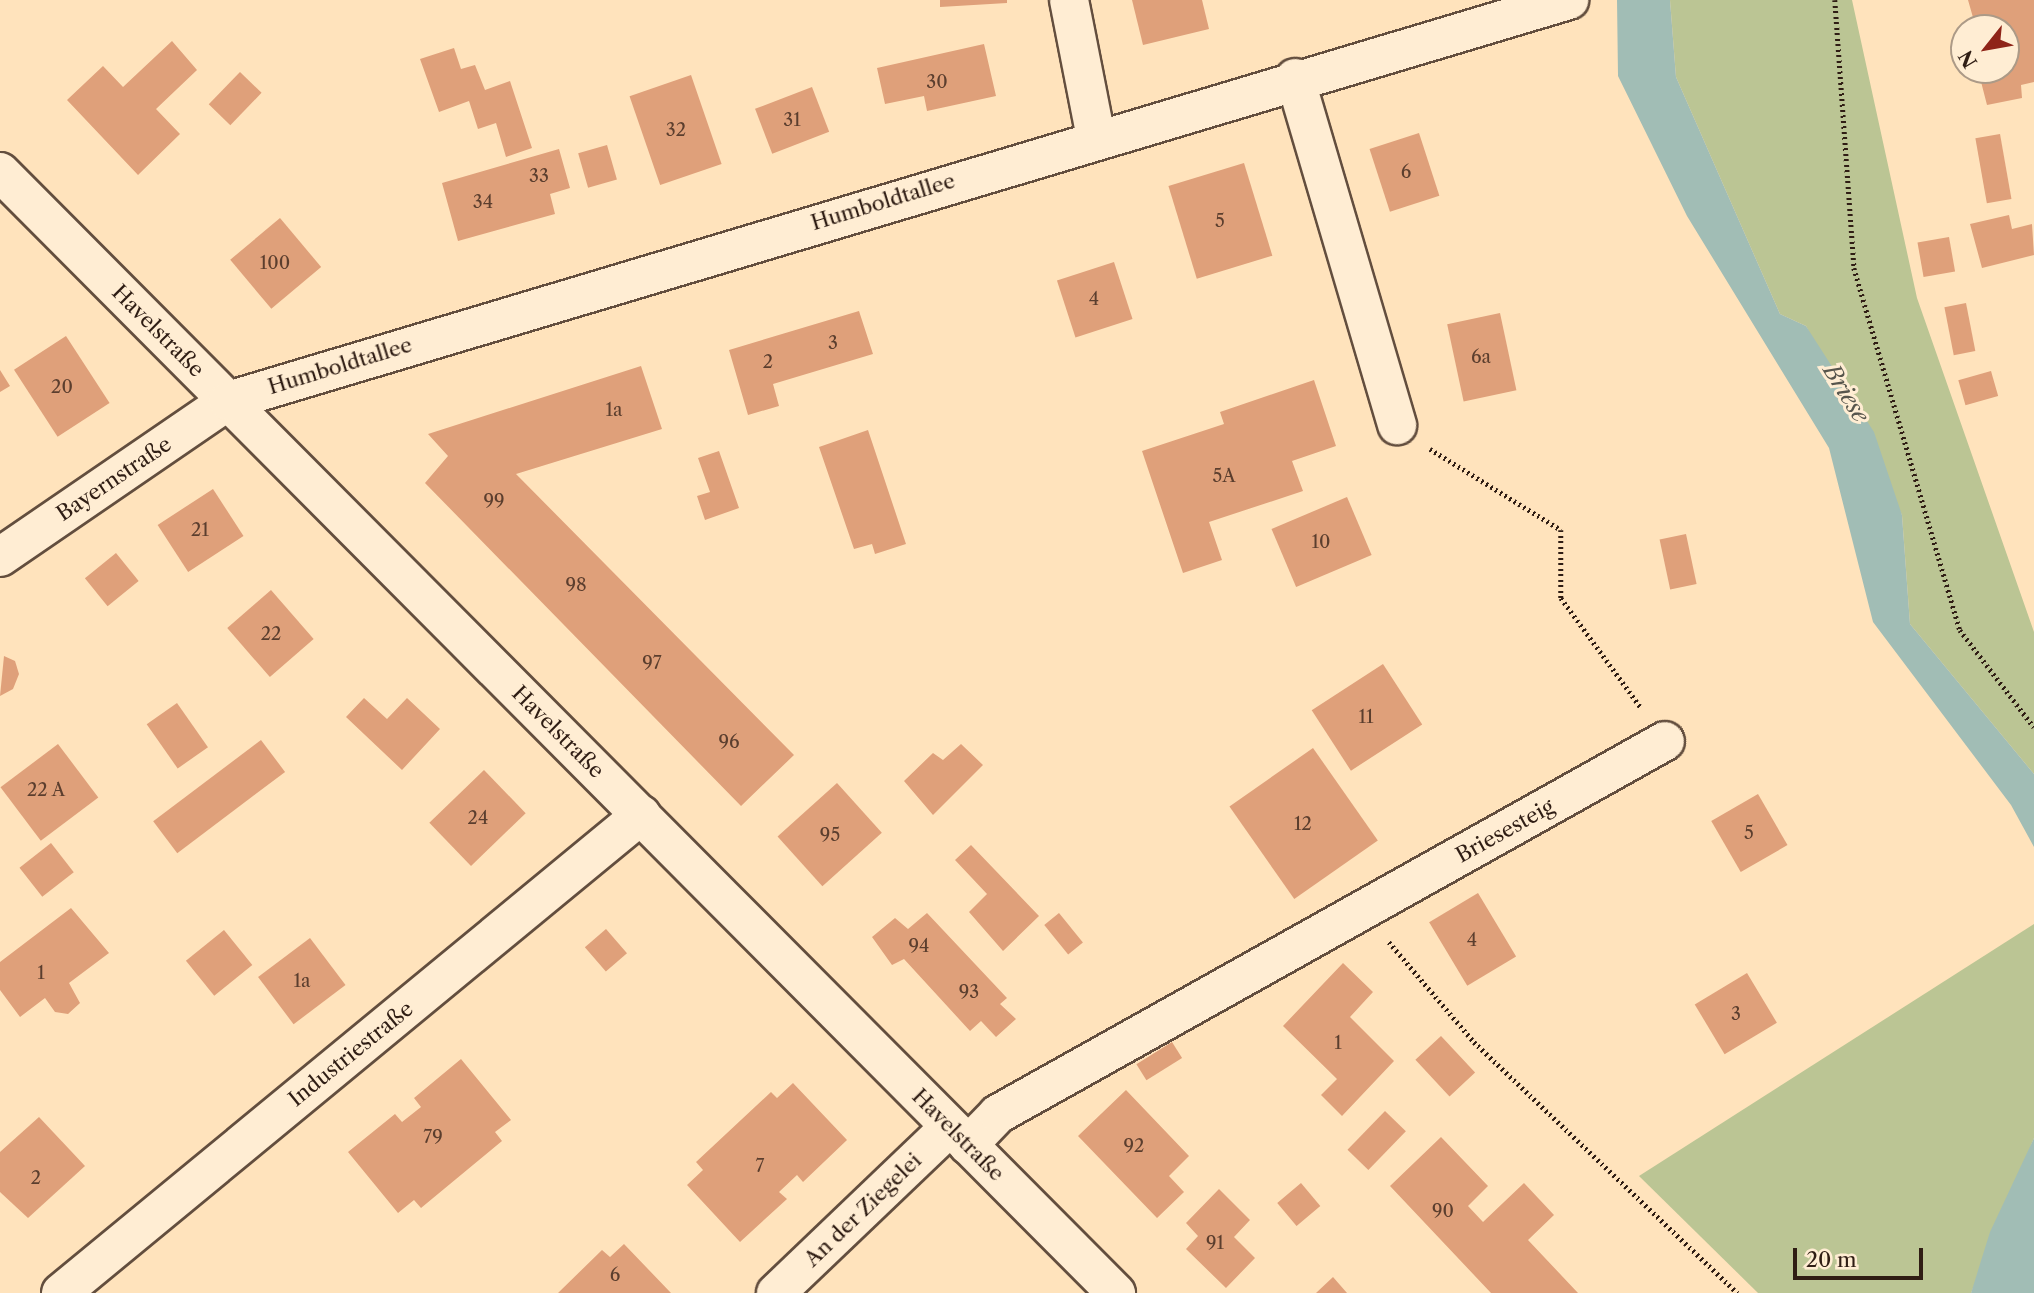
<!DOCTYPE html>
<meta charset="utf-8">
<style>
body{margin:0}
#map{position:relative;width:2034px;height:1293px;overflow:hidden;background:#ffe3bc;font-family:"Libre Caslon Text",serif}
div>[style]{position:absolute}
[style*='--x']{left:calc(var(--x)*1px);top:calc(var(--y)*1px);width:calc(var(--w)*1px);rotate:calc(var(--a)*1deg)}
.green>*{inset:0;background:#bbc594}
.water>*{inset:0;background:#a1bdb5}
.building>*{inset:0;background:#dfa07a;transform-origin:0 0}
.path>*{height:4.5px;margin-top:-2.25px;transform-origin:0;background:repeating-linear-gradient(90deg,#2f1d14 0 2px,transparent 0 5.5px)}
.roads{filter:drop-shadow(2px 0 #634e3e) drop-shadow(-2px 0 #634e3e) drop-shadow(0 2px #634e3e) drop-shadow(0 -2px #634e3e)}
.minor>*{height:38px;margin:-19px;padding:0 19px;transform-origin:19px;border-radius:19px;background:#ffedd3}
span{translate:-50% -50%;white-space:nowrap;text-align:center;line-height:1.15;-webkit-text-stroke:6px #ffedd3;paint-order:stroke}
.number-label{font-size:18px;color:#5b3e2e}
.number-label span{-webkit-text-stroke-width:0}
.street-label{font-size:21px;color:#2f1d14}
.water-label{font-size:23px;color:#57554c;font-style:italic}
.north{position:absolute;left:1950px;top:14px;width:70px;height:70px;box-sizing:border-box;background:#ffedd3;border:2px solid #ac9a87;border-radius:50%;rotate:239deg;font-size:19px;font-weight:700;line-height:28px;text-align:center;color:#2f1d14}
.north::after{content:'';display:block;margin:auto;width:24px;height:32px;background:#8f2418;clip-path:polygon(50% 0,100% 100%,50% 72%,0 100%)}
.scale{position:absolute;left:1793px;top:1248px;width:130px;height:32px;box-sizing:border-box;border:4px solid #2f1d14;border-top:0;padding-left:9px;font-size:21px;line-height:24px;white-space:nowrap;color:#2f1d14;-webkit-text-stroke:5px #ffedd3;paint-order:stroke}
</style>
<div id="map">
<div class="green">
<div style="clip-path:polygon(1670px 0,1852px 0,1917px 298px,2034px 632px,2034px 774px,1910px 624px,1902px 515px,1806px 326px,1780px 314px,1676px 77px)"></div>
<div style="clip-path:polygon(2034px 924px,2034px 1138px,1971px 1293px,1758px 1293px,1639px 1176px)"></div>
</div>
<div class="water">
<div style="clip-path:polygon(1617px 0,1670px 0,1676px 77px,1780px 314px,1806px 326px,1874px 432px,1902px 515px,1910px 624px,2034px 774px,2034px 847px,2011px 805px,1873px 622px,1829px 448px,1687px 216px,1618px 76px)"></div>
<div style="clip-path:polygon(2034px 1138px,2034px 1293px,1971px 1293px,1990px 1232px)"></div>
</div>
<div class="building">
<div style="clip-path:polygon(940px 0,1007px 0,1007px 3px,940px 7px)"></div>
<div style="clip-path:polygon(1132px 0,1202px 0,1209px 29px,1143px 45px)"></div>
<div style="clip-path:polygon(1968px 0,2034px 0,2034px 82px,2021px 85px,2022px 98px,1987px 105px,1978px 70px,2006px 70px,2006px 28px,1976px 28px)"></div>
<div style="clip-path:polygon(1964px 39px,1964px 59px,1963px 59px,1958px 40px)"></div>
<div style="clip-path:polygon(172px 41px,197px 70px,156px 109px,180px 134px,138px 175px,67px 100px,103px 66px,123px 87px)"></div>
<div style="clip-path:polygon(984px 44px,996px 96px,927px 111px,924px 96px,885px 104px,877px 68px)"></div>
<div style="clip-path:polygon(454px 48px,461px 69px,475px 65px,485px 90px,510px 81px,532px 148px,506px 157px,496px 123px,478px 129px,469px 101px,439px 112px,420px 59px)"></div>
<div style="left:240px;top:72px;width:30px;height:45px;rotate:44deg"></div>
<div style="left:691px;top:75px;width:94px;height:65px;rotate:71deg"></div>
<div style="left:812px;top:87px;width:48px;height:61px;rotate:69deg"></div>
<div style="left:1419px;top:133px;width:66px;height:52px;rotate:72deg"></div>
<div style="left:2000px;top:134px;width:66px;height:25px;rotate:80deg"></div>
<div style="left:607px;top:145px;width:36px;height:30px;rotate:74deg"></div>
<div style="clip-path:polygon(559px 149px,570px 188px,550px 194px,555px 214px,458px 241px,442px 183px)"></div>
<div style="left:1244px;top:163px;width:97px;height:79px;rotate:73deg"></div>
<div style="clip-path:polygon(2009px 215px,2012px 229px,2032px 224px,2034px 255px,1982px 268px,1970px 224px)"></div>
<div style="left:280px;top:218px;width:64px;height:65px;rotate:50deg"></div>
<div style="left:1949px;top:237px;width:35px;height:32px;rotate:80deg"></div>
<div style="left:1114px;top:262px;width:60px;height:60px;rotate:72deg"></div>
<div style="left:1966px;top:303px;width:49px;height:22px;rotate:79deg"></div>
<div style="clip-path:polygon(859px 311px,873px 354px,773px 384px,779px 406px,748px 415px,729px 350px)"></div>
<div style="left:1500px;top:313px;width:79px;height:54px;rotate:78deg"></div>
<div style="left:66px;top:336px;width:80px;height:62px;rotate:57deg"></div>
<div style="clip-path:polygon(641px 366px,662px 429px,516px 474px,794px 755px,741px 806px,425px 483px,448px 456px,428px 434px)"></div>
<div style="clip-path:polygon(0 370px,10px 386px,0 392px)"></div>
<div style="left:1991px;top:371px;width:26px;height:34px;rotate:74deg"></div>
<div style="clip-path:polygon(1314px 380px,1336px 446px,1292px 461px,1303px 491px,1209px 522px,1222px 560px,1183px 573px,1142px 451px,1224px 424px,1220px 412px)"></div>
<div style="clip-path:polygon(868px 430px,906px 544px,875px 554px,872px 544px,854px 549px,819px 447px)"></div>
<div style="clip-path:polygon(719px 451px,739px 508px,705px 520px,697px 496px,710px 492px,698px 458px)"></div>
<div style="left:213px;top:489px;width:56px;height:66px;rotate:57deg"></div>
<div style="left:1347px;top:497px;width:63px;height:82px;rotate:67deg"></div>
<div style="left:1686px;top:534px;width:51px;height:27px;rotate:78deg"></div>
<div style="left:116px;top:553px;width:36px;height:40px;rotate:51deg"></div>
<div style="left:271px;top:590px;width:65px;height:58px;rotate:49deg"></div>
<div style="clip-path:polygon(4px 656px,15px 661px,19px 674px,13px 689px,0 696px)"></div>
<div style="left:1383px;top:664px;width:72px;height:85px;rotate:57deg"></div>
<div style="clip-path:polygon(364px 698px,387px 719px,407px 698px,440px 729px,402px 770px,346px 717px)"></div>
<div style="left:177px;top:703px;width:54px;height:37px;rotate:55deg"></div>
<div style="left:261px;top:740px;width:40px;height:135px;rotate:53deg"></div>
<div style="left:58px;top:744px;width:67px;height:72px;rotate:53deg"></div>
<div style="clip-path:polygon(961px 744px,983px 765px,933px 815px,904px 781px,933px 753px,943px 760px)"></div>
<div style="left:1313px;top:748px;width:113px;height:102px;rotate:55deg"></div>
<div style="left:484px;top:770px;width:60px;height:76px;rotate:46deg"></div>
<div style="left:837px;top:783px;width:67px;height:80px;rotate:48deg"></div>
<div style="left:1758px;top:794px;width:59px;height:54px;rotate:60deg"></div>
<div style="left:51px;top:843px;width:37px;height:40px;rotate:52deg"></div>
<div style="clip-path:polygon(971px 845px,1039px 916px,1003px 951px,969px 912px,987px 894px,955px 860px)"></div>
<div style="left:1478px;top:893px;width:74px;height:57px;rotate:59deg"></div>
<div style="clip-path:polygon(71px 908px,109px 953px,69px 983px,80px 1003px,68px 1014px,55px 1012px,45px 998px,20px 1017px,0 990px,0 962px)"></div>
<div style="clip-path:polygon(927px 913px,1007px 998px,1000px 1004px,1016px 1019px,996px 1037px,981px 1021px,970px 1031px,904px 959px,892px 965px,872px 937px,895px 918px,908px 929px)"></div>
<div style="left:1059px;top:913px;width:38px;height:19px;rotate:51deg"></div>
<div style="left:606px;top:929px;width:32px;height:28px;rotate:49deg"></div>
<div style="left:224px;top:930px;width:45px;height:49px;rotate:51deg"></div>
<div style="left:310px;top:938px;width:59px;height:65px;rotate:53deg"></div>
<div style="clip-path:polygon(1343px 963px,1373px 992px,1350px 1017px,1394px 1061px,1342px 1116px,1321px 1095px,1337px 1079px,1283px 1026px)"></div>
<div style="left:1747px;top:973px;width:58px;height:61px;rotate:59deg"></div>
<div style="left:1441px;top:1036px;width:50px;height:35px;rotate:47deg"></div>
<div style="left:1172px;top:1042px;width:19px;height:42px;rotate:58deg"></div>
<div style="clip-path:polygon(461px 1059px,511px 1120px,495px 1132px,502px 1141px,421px 1208px,414px 1200px,398px 1213px,348px 1152px,395px 1114px,402px 1122px,421px 1107px,414px 1098px)"></div>
<div style="clip-path:polygon(793px 1083px,847px 1140px,803px 1182px,797px 1175px,779px 1192px,787px 1199px,740px 1242px,687px 1185px,703px 1170px,696px 1162px,771px 1092px,777px 1098px)"></div>
<div style="clip-path:polygon(1126px 1090px,1189px 1156px,1169px 1176px,1184px 1192px,1157px 1218px,1078px 1136px)"></div>
<div style="left:1385px;top:1111px;width:29px;height:54px;rotate:44deg"></div>
<div style="clip-path:polygon(39px 1117px,85px 1166px,28px 1218px,0 1192px,0 1152px)"></div>
<div style="clip-path:polygon(1441px 1137px,1488px 1186px,1468px 1206px,1483px 1222px,1524px 1183px,1554px 1215px,1528px 1240px,1578px 1293px,1491px 1293px,1390px 1186px)"></div>
<div style="left:1301px;top:1183px;width:30px;height:31px;rotate:50deg"></div>
<div style="clip-path:polygon(1219px 1189px,1250px 1220px,1234px 1237px,1255px 1258px,1226px 1288px,1186px 1249px,1198px 1236px,1186px 1223px)"></div>
<div style="clip-path:polygon(624px 1244px,671px 1293px,558px 1293px,602px 1250px,610px 1257px)"></div>
<div style="clip-path:polygon(1333px 1277px,1347px 1293px,1316px 1293px)"></div>
</div>
<div class="path">
<div style="--x:1835;--y:0;--w:269;--a:85.9"></div>
<div style="--x:1854;--y:268;--w:377;--a:73.7"></div>
<div style="--x:1960;--y:630;--w:122;--a:52.7"></div>
<div style="--x:1430;--y:449;--w:154;--a:31.7"></div>
<div style="--x:1561;--y:530;--w:68;--a:90"></div>
<div style="--x:1561;--y:598;--w:137;--a:53.9"></div>
<div style="--x:1389;--y:942;--w:131;--a:49.6"></div>
<div style="--x:1474;--y:1042;--w:364;--a:43.6"></div>
</div>
<div class="roads">
<div class="minor">
<div style="--x:1069;--y:0;--w:141;--a:78.9"></div>
<div style="--x:1295;--y:78;--w:362;--a:73.6"></div>
<div style="--x:0;--y:172;--w:1582;--a:45.13"></div>
<div style="--x:0;--y:557;--w:276;--a:-34.4"></div>
<div style="--x:228;--y:401;--w:1400;--a:-16.65"></div>
<div style="--x:968;--y:1145;--w:43;--a:-45.9"></div>
<div style="--x:998;--y:1114;--w:764;--a:-29.21"></div>
<div style="--x:61;--y:1293;--w:752;--a:-39.49"></div>
<div style="--x:776;--y:1293;--w:240;--a:-43.7"></div>
</div>
</div>
<div class="number-label">
<span style="left:937px;top:82px">30</span>
<span style="left:792px;top:120px">31</span>
<span style="left:676px;top:130px">32</span>
<span style="left:1406px;top:172px">6</span>
<span style="left:539px;top:176px">33</span>
<span style="left:483px;top:202px">34</span>
<span style="left:1220px;top:221px">5</span>
<span style="left:275px;top:263px">100</span>
<span style="left:1094px;top:299px">4</span>
<span style="left:833px;top:343px">3</span>
<span style="left:1481px;top:357px">6a</span>
<span style="left:768px;top:362px">2</span>
<span style="left:62px;top:387px">20</span>
<span style="left:614px;top:410px">1a</span>
<span style="left:1224px;top:476px">5A</span>
<span style="left:494px;top:501px">99</span>
<span style="left:200px;top:530px">21</span>
<span style="left:1321px;top:542px">10</span>
<span style="left:576px;top:585px">98</span>
<span style="left:271px;top:634px">22</span>
<span style="left:652px;top:663px">97</span>
<span style="left:1366px;top:717px">11</span>
<span style="left:729px;top:742px">96</span>
<span style="left:46px;top:790px">22 A</span>
<span style="left:478px;top:818px">24</span>
<span style="left:1303px;top:824px">12</span>
<span style="left:1749px;top:833px">5</span>
<span style="left:830px;top:835px">95</span>
<span style="left:1472px;top:940px">4</span>
<span style="left:919px;top:946px">94</span>
<span style="left:41px;top:973px">1</span>
<span style="left:302px;top:981px">1a</span>
<span style="left:969px;top:992px">93</span>
<span style="left:1736px;top:1014px">3</span>
<span style="left:1338px;top:1043px">1</span>
<span style="left:433px;top:1137px">79</span>
<span style="left:1134px;top:1146px">92</span>
<span style="left:760px;top:1166px">7</span>
<span style="left:36px;top:1178px">2</span>
<span style="left:1443px;top:1211px">90</span>
<span style="left:1215px;top:1243px">91</span>
<span style="left:615px;top:1275px">6</span>
</div>
<div class="street-label">
<span style="left:883px;top:202px;rotate:-17deg">Humboldtallee</span>
<span style="left:158px;top:331px;rotate:45deg">Havelstraße</span>
<span style="left:340px;top:366px;rotate:-17deg">Humboldtallee</span>
<span style="left:114px;top:479px;rotate:-34deg">Bayernstraße</span>
<span style="left:558px;top:732px;rotate:45deg">Havelstraße</span>
<span style="left:1505px;top:831px;rotate:-29deg">Briesesteig</span>
<span style="left:351px;top:1054px;rotate:-39deg">Industriestraße</span>
<span style="left:958px;top:1135px;rotate:45deg">Havelstraße</span>
<span style="left:863px;top:1210px;rotate:-44deg">An der Ziegelei</span>
</div>
<div class="water-label">
<span style="left:1846px;top:393px;rotate:58deg">Briese</span>
</div>
<div class="north">N</div>
<div class="scale">20 m</div>
</div>
